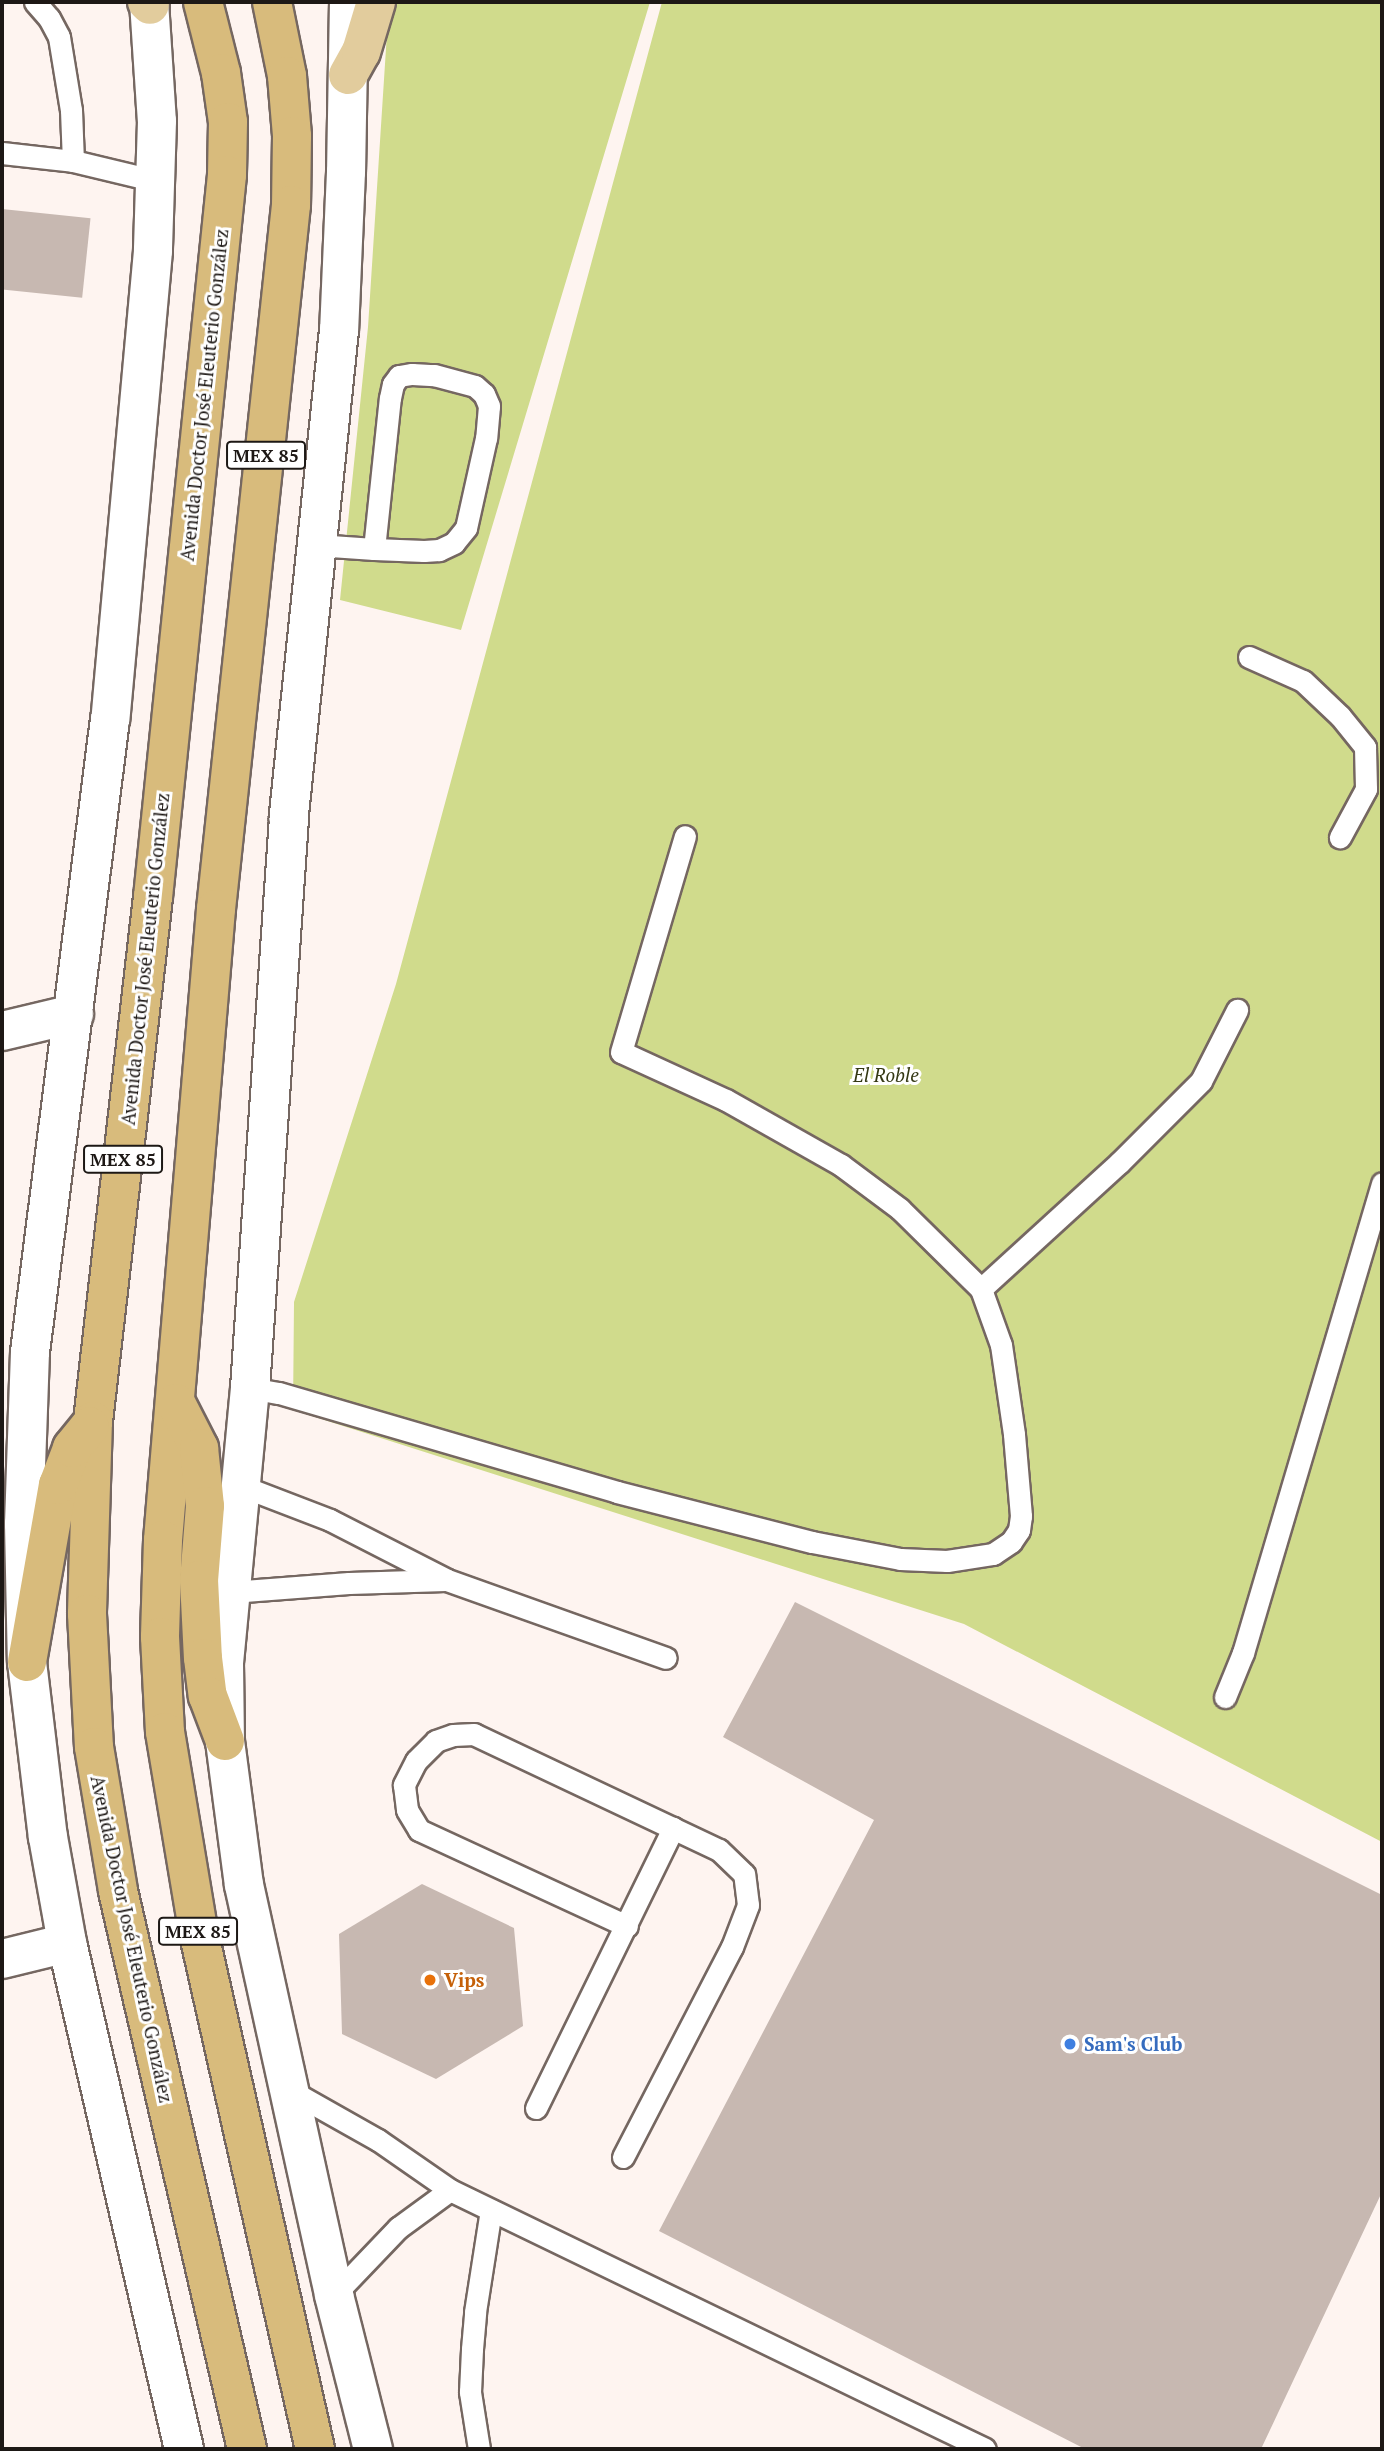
<!DOCTYPE html>
<meta charset="utf-8">
<style>
body{margin:0}
#map{position:relative;width:1384px;height:2451px;overflow:hidden;background:#fef4f0;font-family:"PT Serif",serif}
div>[style]{position:absolute}
[style*='--x']{left:calc(var(--x)*1px);top:calc(var(--y)*1px);width:calc(var(--w)*1px);rotate:calc(var(--a)*1deg)}
.green>*{inset:0;background:#d0db8c}
.building>*{inset:0;background:#c7b8b1;transform-origin:0 0}
.roads{filter:drop-shadow(2px 0 #756761) drop-shadow(-2px 0 #756761) drop-shadow(0 2px #756761) drop-shadow(0 -2px #756761)}
.service>*{height:21px;margin:-10.5px;padding:0 10.5px;transform-origin:10.5px;border-radius:10.5px;background:#fff}
.minor>*{height:38px;margin:-19px;padding:0 19px;transform-origin:19px;border-radius:19px;background:#fff}
.tertiary>*{height:38px;margin:-19px;padding:0 19px;transform-origin:19px;border-radius:19px;background:#fff}
.primary>*{height:38px;margin:-19px;padding:0 19px;transform-origin:19px;border-radius:19px;background:#e2cc9d}
.trunk>*{height:38px;margin:-19px;padding:0 19px;transform-origin:19px;border-radius:19px;background:#d8bb7c}
.dots>*{width:19px;height:19px;translate:-50% -50%;box-sizing:border-box;border:4px solid #fff;border-radius:50%}
span{translate:-50% -50%;white-space:nowrap;text-align:center;line-height:1.15;-webkit-text-stroke:6px #fff;paint-order:stroke}
.shield-label span{padding:2px 5px;background:#fff;border:2px solid;border-radius:5px;-webkit-text-stroke-width:0}
.shield-label{font-size:18px;color:#1d1815;font-weight:700}
.street-label{font-size:19px;color:#1d1815}
.park-label{font-size:19px;color:#343814;font-style:italic}
.food-label{font-size:19px;color:#c56008;font-weight:700}
.left{translate:0 -50%;text-align:left}
.shop-label{font-size:19px;color:#366cbe;font-weight:700}
.frame{position:absolute;inset:0;border:4px solid #1d1815;pointer-events:none}
</style>
<div id="map">
<div class="green">
<div style="clip-path:polygon(389px 2px,650px 2px,461px 630px,340px 600px,368px 327px)"></div>
<div style="clip-path:polygon(662px 2px,1382px 2px,1382px 1842px,964px 1624px,293px 1410px,294px 1302px,396px 984px)"></div>
</div>
<div class="building">
<div style="left:2px;top:209px;width:89px;height:80px;rotate:6deg"></div>
<div style="clip-path:polygon(795px 1602px,1382px 1895px,1382px 2192px,1261px 2449px,1085px 2449px,659px 2231px,874px 1820px,723px 1737px)"></div>
<div style="clip-path:polygon(422px 1884px,514px 1928px,523px 2026px,436px 2079px,342px 2034px,339px 1934px)"></div>
</div>
<div class="roads">
<div class="service">
<div style="--x:35;--y:2;--w:21;--a:49"></div>
<div style="--x:49;--y:18;--w:21;--a:62"></div>
<div style="--x:59;--y:37;--w:74;--a:80.7"></div>
<div style="--x:71;--y:110;--w:51;--a:87.8"></div>
<div style="--x:2;--y:153;--w:71;--a:6.4"></div>
<div style="--x:73;--y:161;--w:85;--a:13.5"></div>
<div style="--x:412;--y:374;--w:22;--a:3"></div>
<div style="--x:434;--y:375;--w:42;--a:15"></div>
<div style="--x:475;--y:386;--w:12;--a:42"></div>
<div style="--x:484;--y:394;--w:13;--a:67"></div>
<div style="--x:489;--y:406;--w:32;--a:95"></div>
<div style="--x:486;--y:438;--w:92;--a:102.5"></div>
<div style="--x:466;--y:528;--w:19;--a:129"></div>
<div style="--x:454;--y:543;--w:17;--a:155"></div>
<div style="--x:439;--y:550;--w:15;--a:176"></div>
<div style="--x:424;--y:551;--w:50;--a:-177.7"></div>
<div style="--x:374;--y:549;--w:152;--a:-84"></div>
<div style="--x:390;--y:398;--w:14;--a:-78"></div>
<div style="--x:393;--y:384;--w:10;--a:-53"></div>
<div style="--x:399;--y:376;--w:13;--a:-9"></div>
<div style="--x:316;--y:545;--w:58;--a:3.9"></div>
<div style="--x:1249;--y:657;--w:59;--a:24"></div>
<div style="--x:1303;--y:681;--w:51;--a:43.4"></div>
<div style="--x:1340;--y:716;--w:40;--a:51"></div>
<div style="--x:1365;--y:747;--w:42;--a:88.6"></div>
<div style="--x:1366;--y:789;--w:55;--a:118.4"></div>
<div style="--x:981;--y:1289;--w:187;--a:-42.4"></div>
<div style="--x:1119;--y:1163;--w:116;--a:-45"></div>
<div style="--x:1201;--y:1081;--w:80;--a:-63.1"></div>
<div style="--x:250;--y:1388;--w:29;--a:10"></div>
<div style="--x:279;--y:1393;--w:352;--a:16.3"></div>
<div style="--x:617;--y:1492;--w:201;--a:14.4"></div>
<div style="--x:812;--y:1542;--w:90;--a:10.9"></div>
<div style="--x:900;--y:1559;--w:47;--a:2.4"></div>
<div style="--x:947;--y:1561;--w:47;--a:-8.7"></div>
<div style="--x:993;--y:1554;--w:22;--a:-34"></div>
<div style="--x:1011;--y:1542;--w:14;--a:-56"></div>
<div style="--x:1019;--y:1530;--w:14;--a:-82"></div>
<div style="--x:1021;--y:1516;--w:82;--a:-94.9"></div>
<div style="--x:1014;--y:1434;--w:90;--a:-98.3"></div>
<div style="--x:1001;--y:1345;--w:59;--a:-109.7"></div>
<div style="--x:981;--y:1289;--w:114;--a:-135.4"></div>
<div style="--x:900;--y:1209;--w:74;--a:-143.3"></div>
<div style="--x:841;--y:1165;--w:132;--a:-150.5"></div>
<div style="--x:726;--y:1100;--w:115;--a:-155.4"></div>
<div style="--x:621;--y:1052;--w:225;--a:-73.5"></div>
<div style="--x:239;--y:1485;--w:97;--a:21"></div>
<div style="--x:330;--y:1520;--w:131;--a:27.1"></div>
<div style="--x:447;--y:1580;--w:232;--a:19.6"></div>
<div style="--x:231;--y:1592;--w:118;--a:-4.4"></div>
<div style="--x:349;--y:1583;--w:96;--a:-1.8"></div>
<div style="--x:1225;--y:1697;--w:48;--a:-67.8"></div>
<div style="--x:1243;--y:1653;--w:490;--a:-73.5"></div>
<div style="--x:291;--y:2091;--w:100;--a:29.4"></div>
<div style="--x:378;--y:2140;--w:88;--a:34.8"></div>
<div style="--x:450;--y:2190;--w:594;--a:25.83"></div>
<div style="--x:536;--y:2108;--w:312;--a:-63.9"></div>
<div style="--x:623;--y:2157;--w:237;--a:-62.6"></div>
<div style="--x:732;--y:1947;--w:45;--a:-69.1"></div>
<div style="--x:748;--y:1905;--w:31;--a:-97"></div>
<div style="--x:744;--y:1874;--w:35;--a:-136"></div>
<div style="--x:719;--y:1850;--w:271;--a:-154.7"></div>
<div style="--x:474;--y:1734;--w:21;--a:177"></div>
<div style="--x:453;--y:1735;--w:18;--a:161"></div>
<div style="--x:436;--y:1741;--w:28;--a:135"></div>
<div style="--x:416;--y:1761;--w:27;--a:117"></div>
<div style="--x:404;--y:1785;--w:25;--a:83"></div>
<div style="--x:407;--y:1810;--w:23;--a:59"></div>
<div style="--x:419;--y:1830;--w:229;--a:24.8"></div>
<div style="--x:334;--y:2295;--w:93;--a:-46.3"></div>
<div style="--x:398;--y:2228;--w:64;--a:-36.2"></div>
<div style="--x:479;--y:2449;--w:58;--a:-99"></div>
<div style="--x:470;--y:2392;--w:43;--a:-87.3"></div>
<div style="--x:472;--y:2349;--w:37;--a:-85"></div>
<div style="--x:475;--y:2312;--w:103;--a:-81.1"></div>
</div>
<div class="minor">
<div style="--x:2;--y:1031;--w:74;--a:-13.3"></div>
<div style="--x:2;--y:1959;--w:67;--a:-13.8"></div>
</div>
<div class="tertiary">
<div style="--x:149;--y:2;--w:119;--a:86.2"></div>
<div style="--x:157;--y:121;--w:130;--a:91.8"></div>
<div style="--x:153;--y:251;--w:470;--a:95.2"></div>
<div style="--x:110;--y:719;--w:638;--a:97.2"></div>
<div style="--x:30;--y:1352;--w:172;--a:92"></div>
<div style="--x:24;--y:1524;--w:138;--a:88.8"></div>
<div style="--x:27;--y:1662;--w:176;--a:83.2"></div>
<div style="--x:48;--y:1837;--w:108;--a:79.8"></div>
<div style="--x:67;--y:1943;--w:519;--a:76.98"></div>
<div style="--x:349;--y:2;--w:170;--a:91"></div>
<div style="--x:346;--y:172;--w:158;--a:92.5"></div>
<div style="--x:339;--y:330;--w:491;--a:95.9"></div>
<div style="--x:289;--y:818;--w:571;--a:93.91"></div>
<div style="--x:250;--y:1388;--w:276;--a:95.4"></div>
<div style="--x:224;--y:1663;--w:78;--a:89.3"></div>
<div style="--x:225;--y:1741;--w:145;--a:82.5"></div>
<div style="--x:244;--y:1885;--w:420;--a:77.6"></div>
<div style="--x:334;--y:2295;--w:159;--a:75.8"></div>
</div>
<div class="primary">
<div style="--x:147;--y:2;--w:4;--a:45"></div>
<div style="--x:348;--y:75;--w:26;--a:-61"></div>
<div style="--x:361;--y:52;--w:52;--a:-73.3"></div>
</div>
<div class="trunk">
<div style="--x:203;--y:2;--w:73;--a:75.8"></div>
<div style="--x:221;--y:73;--w:49;--a:81.9"></div>
<div style="--x:228;--y:122;--w:53;--a:91.1"></div>
<div style="--x:227;--y:175;--w:726;--a:95.85"></div>
<div style="--x:153;--y:897;--w:527;--a:96.53"></div>
<div style="--x:93;--y:1421;--w:193;--a:91.8"></div>
<div style="--x:87;--y:1614;--w:133;--a:87"></div>
<div style="--x:94;--y:1747;--w:146;--a:80.5"></div>
<div style="--x:118;--y:1891;--w:573;--a:76.98"></div>
<div style="--x:272;--y:2;--w:76;--a:78.5"></div>
<div style="--x:287;--y:76;--w:60;--a:85.2"></div>
<div style="--x:292;--y:136;--w:69;--a:90.8"></div>
<div style="--x:291;--y:205;--w:708;--a:96.08"></div>
<div style="--x:216;--y:909;--w:633;--a:94.8"></div>
<div style="--x:163;--y:1540;--w:97;--a:91.8"></div>
<div style="--x:160;--y:1637;--w:95;--a:87"></div>
<div style="--x:165;--y:1732;--w:201;--a:80.5"></div>
<div style="--x:198;--y:1930;--w:532;--a:77.3"></div>
<div style="--x:176;--y:1403;--w:51;--a:62.9"></div>
<div style="--x:199;--y:1448;--w:58;--a:84.1"></div>
<div style="--x:205;--y:1506;--w:74;--a:94.6"></div>
<div style="--x:199;--y:1580;--w:78;--a:87.1"></div>
<div style="--x:203;--y:1658;--w:38;--a:83"></div>
<div style="--x:208;--y:1696;--w:48;--a:69.3"></div>
<div style="--x:27;--y:1662;--w:180;--a:-80.1"></div>
<div style="--x:58;--y:1485;--w:40;--a:-69"></div>
<div style="--x:72;--y:1448;--w:28;--a:-51"></div>
</div>
</div>
<div class="dots">
<div style="left:430px;top:1980px;background:#e8710a"></div>
<div style="left:1070px;top:2044px;background:#3f7fe0"></div>
</div>
<div class="shield-label">
<span style="left:266px;top:455px">MEX 85</span>
<span style="left:123px;top:1159px">MEX 85</span>
<span style="left:198px;top:1931px">MEX 85</span>
</div>
<div class="street-label">
<span style="left:204px;top:395px;rotate:-84deg">Avenida Doctor José Eleuterio González</span>
<span style="left:145px;top:959px;rotate:-84deg">Avenida Doctor José Eleuterio González</span>
<span style="left:132px;top:1939px;rotate:78deg">Avenida Doctor José Eleuterio González</span>
</div>
<div class="park-label">
<span style="left:886px;top:1075px">El Roble</span>
</div>
<div class="food-label">
<span class="left" style="left:444px;top:1980px">Vips</span>
</div>
<div class="shop-label">
<span class="left" style="left:1084px;top:2044px">Sam's Club</span>
</div>
<div class="frame"></div>
</div>
